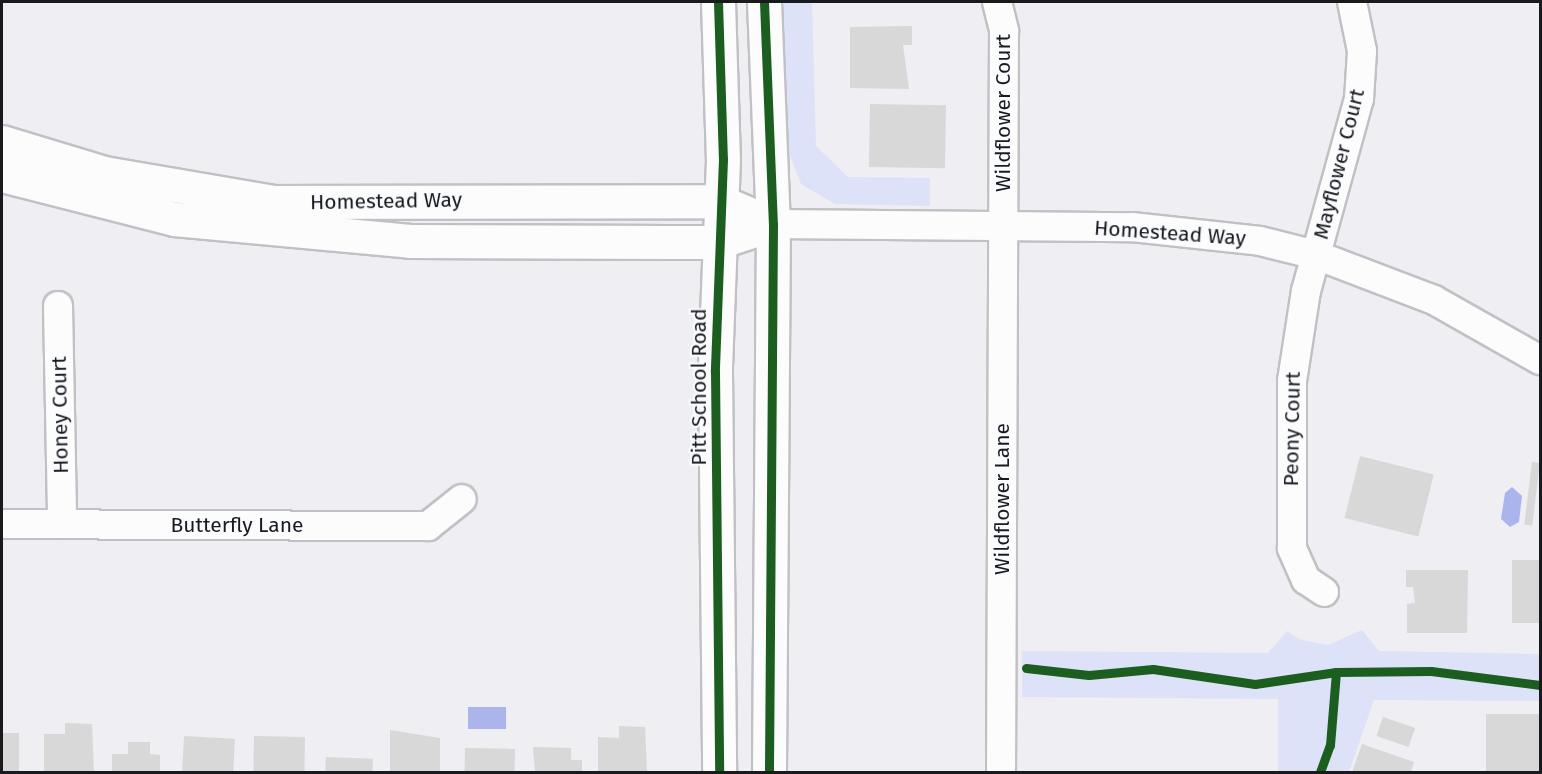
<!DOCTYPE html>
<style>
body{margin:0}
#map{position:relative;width:1542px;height:774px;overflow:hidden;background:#eeeef3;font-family:"Fira Sans",sans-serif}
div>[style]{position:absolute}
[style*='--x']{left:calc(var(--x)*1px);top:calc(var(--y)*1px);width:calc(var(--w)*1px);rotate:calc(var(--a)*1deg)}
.green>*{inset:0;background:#dee2f8}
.water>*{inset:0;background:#abb5ec;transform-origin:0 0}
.building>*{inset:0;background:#d8d8d9;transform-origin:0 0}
.roads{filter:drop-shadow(2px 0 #c1c1c5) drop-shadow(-2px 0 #c1c1c5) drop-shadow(0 2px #c1c1c5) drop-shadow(0 -2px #c1c1c5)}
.minor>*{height:28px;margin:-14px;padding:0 14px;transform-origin:14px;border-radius:14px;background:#fcfcfd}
.tertiary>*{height:33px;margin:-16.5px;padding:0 16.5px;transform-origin:16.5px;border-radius:16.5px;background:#fcfcfd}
.cycleway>*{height:9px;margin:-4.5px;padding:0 4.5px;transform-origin:4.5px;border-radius:4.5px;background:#1b5e20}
span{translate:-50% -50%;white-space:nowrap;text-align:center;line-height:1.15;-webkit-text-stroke:4.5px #fafbfe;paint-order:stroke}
.street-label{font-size:21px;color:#191a1d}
.frame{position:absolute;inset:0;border:3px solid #191a1d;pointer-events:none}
</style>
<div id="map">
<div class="green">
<div style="clip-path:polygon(782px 2px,812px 2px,816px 146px,848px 177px,930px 178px,930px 206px,835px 204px,801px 184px,788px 150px)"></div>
<div style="clip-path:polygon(1362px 630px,1379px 651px,1540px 654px,1540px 701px,1374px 700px,1349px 772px,1278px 772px,1278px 699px,1022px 697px,1022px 651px,1268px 653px,1287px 631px,1301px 640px,1328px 645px)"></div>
</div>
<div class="water">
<div style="clip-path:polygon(1512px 487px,1522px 496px,1519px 522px,1510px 527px,1501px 519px,1505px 493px)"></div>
<div style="left:468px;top:707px;width:38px;height:22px"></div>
</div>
<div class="building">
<div style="clip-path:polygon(912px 26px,912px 45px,903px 45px,909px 89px,850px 88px,850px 27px)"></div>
<div style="left:870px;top:104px;width:76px;height:63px;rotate:1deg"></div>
<div style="left:1360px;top:456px;width:76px;height:64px;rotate:14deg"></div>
<div style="left:1532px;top:462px;width:8px;height:63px;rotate:7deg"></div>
<div style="left:1512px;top:560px;width:28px;height:63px"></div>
<div style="clip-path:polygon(1406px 570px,1468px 570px,1467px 633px,1407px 633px,1407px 604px,1415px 603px,1413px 587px,1406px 587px)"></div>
<div style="left:1486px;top:714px;width:54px;height:58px"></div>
<div style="left:1383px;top:717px;width:34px;height:20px;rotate:19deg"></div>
<div style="clip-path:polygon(65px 723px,92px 724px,94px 772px,44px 772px,44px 734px,65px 734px)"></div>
<div style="clip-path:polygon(619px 726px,645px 727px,647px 772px,598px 772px,598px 737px,619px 738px)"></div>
<div style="clip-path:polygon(390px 730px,440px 738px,440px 772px,390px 772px)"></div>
<div style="left:2px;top:733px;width:17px;height:39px"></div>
<div style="left:184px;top:736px;width:51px;height:36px;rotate:3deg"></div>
<div style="left:254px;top:736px;width:51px;height:36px;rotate:1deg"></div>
<div style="clip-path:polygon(128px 742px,150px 742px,150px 754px,160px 755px,160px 772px,112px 772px,112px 754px,128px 754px)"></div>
<div style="clip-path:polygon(1362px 744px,1414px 762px,1411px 772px,1352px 772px)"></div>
<div style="clip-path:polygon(533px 747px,571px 748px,571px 760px,582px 760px,582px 772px,535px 772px)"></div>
<div style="left:465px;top:748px;width:50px;height:24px;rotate:1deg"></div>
<div style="left:326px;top:757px;width:47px;height:15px;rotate:2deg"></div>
</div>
<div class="roads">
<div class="minor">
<div style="--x:997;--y:2;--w:30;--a:76"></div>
<div style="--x:1004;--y:31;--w:741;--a:90.23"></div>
<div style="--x:773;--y:224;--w:359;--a:0.5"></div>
<div style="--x:1132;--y:227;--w:129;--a:6.2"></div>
<div style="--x:1260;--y:241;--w:58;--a:14"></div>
<div style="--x:1316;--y:255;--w:126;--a:20.9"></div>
<div style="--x:1434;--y:300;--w:122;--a:29.5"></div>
<div style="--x:58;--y:306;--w:218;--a:88.9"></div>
<div style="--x:2;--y:524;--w:426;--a:0.3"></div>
<div style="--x:428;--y:526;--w:43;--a:-38.5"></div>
<div style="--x:1324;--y:592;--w:22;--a:-146"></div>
<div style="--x:1306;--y:580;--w:35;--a:-114"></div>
<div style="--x:1292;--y:548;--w:167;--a:-90"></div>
<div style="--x:1292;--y:381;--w:91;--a:-81.2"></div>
<div style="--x:1306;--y:291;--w:199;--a:-74.6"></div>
<div style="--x:1359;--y:99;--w:48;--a:-86.4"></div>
<div style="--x:1362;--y:51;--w:50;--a:-101.5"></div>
</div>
<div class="tertiary">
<div style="--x:718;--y:2;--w:157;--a:88.2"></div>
<div style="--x:723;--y:159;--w:213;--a:92.2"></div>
<div style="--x:715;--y:372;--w:400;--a:89.4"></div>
<div style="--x:764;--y:2;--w:222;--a:87.7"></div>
<div style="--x:773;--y:224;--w:548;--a:90.42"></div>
<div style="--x:2;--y:142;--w:107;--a:16.9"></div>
<div style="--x:104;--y:173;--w:172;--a:9.7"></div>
<div style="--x:274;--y:202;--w:445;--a:-0.1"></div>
<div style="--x:719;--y:201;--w:59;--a:23.1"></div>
<div style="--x:2;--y:175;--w:178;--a:14.3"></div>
<div style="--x:174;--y:219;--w:237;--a:5.3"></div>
<div style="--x:410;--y:241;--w:308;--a:0.2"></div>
<div style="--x:718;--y:242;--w:58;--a:-18.1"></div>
</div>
</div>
<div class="cycleway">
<div style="--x:718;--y:2;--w:157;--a:88.2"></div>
<div style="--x:723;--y:159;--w:213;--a:92.2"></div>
<div style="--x:715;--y:372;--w:400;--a:89.4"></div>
<div style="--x:764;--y:2;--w:222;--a:87.7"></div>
<div style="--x:773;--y:224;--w:548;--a:90.42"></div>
<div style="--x:1026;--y:668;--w:63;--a:6.3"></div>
<div style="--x:1089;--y:675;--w:64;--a:-5.4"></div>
<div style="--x:1153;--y:669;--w:103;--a:8.4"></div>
<div style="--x:1255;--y:684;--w:82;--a:-8.4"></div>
<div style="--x:1336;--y:672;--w:95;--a:-0.6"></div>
<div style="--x:1431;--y:671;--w:110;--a:7.3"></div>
<div style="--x:1320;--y:772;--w:29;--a:-70"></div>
<div style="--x:1330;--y:745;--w:73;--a:-85.3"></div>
</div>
<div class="street-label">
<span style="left:1003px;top:113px;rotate:-90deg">Wildflower Court</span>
<span style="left:1339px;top:164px;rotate:-76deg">Mayflower Court</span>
<span style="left:386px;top:201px;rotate:-1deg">Homestead Way</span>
<span style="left:1170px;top:233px;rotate:4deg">Homestead Way</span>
<span style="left:699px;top:387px;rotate:-90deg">Pitt School Road</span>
<span style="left:60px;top:415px;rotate:-91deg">Honey Court</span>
<span style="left:1292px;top:429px;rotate:-89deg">Peony Court</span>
<span style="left:1002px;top:499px;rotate:-90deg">Wildflower Lane</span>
<span style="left:237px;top:525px">Butterfly Lane</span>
</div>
<div class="frame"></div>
</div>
